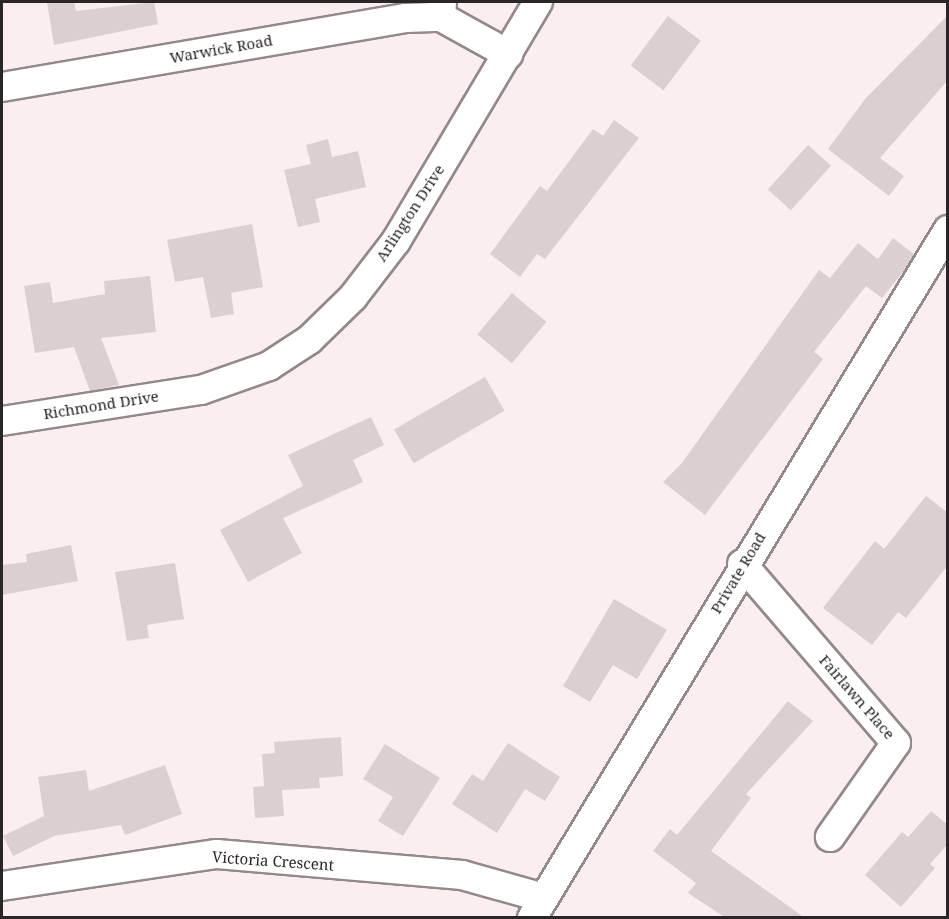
<!DOCTYPE html>
<style>
body{margin:0}
#map{position:relative;width:949px;height:919px;overflow:hidden;background:#faeef0;font-family:"Noto Serif",serif}
div>[style]{position:absolute}
[style*='--x']{left:calc(var(--x)*1px);top:calc(var(--y)*1px);width:calc(var(--w)*1px);rotate:calc(var(--a)*1deg)}
.building>*{inset:0;background:#dbcfd2;transform-origin:0 0}
.roads{filter:drop-shadow(2px 0 #93888a) drop-shadow(-2px 0 #93888a) drop-shadow(0 2px #93888a) drop-shadow(0 -2px #93888a)}
.minor>*{height:28px;margin:-14px;padding:0 14px;transform-origin:14px;border-radius:14px;background:#fff}
span{translate:-50% -50%;white-space:nowrap;text-align:center;line-height:1.15;-webkit-text-stroke:5px #fff;paint-order:stroke}
.street-label{font-size:15px;color:#2a2526}
.frame{position:absolute;inset:0;border:3px solid #2a2526;pointer-events:none}
</style>
<div id="map">
<div class="building">
<div style="clip-path:polygon(47px 2px,74px 2px,76px 11px,154px 2px,158px 24px,54px 45px)"></div>
<div style="clip-path:polygon(948px 15px,948px 80px,880px 158px,904px 176px,889px 196px,828px 149px,866px 98px)"></div>
<div style="left:668px;top:16px;width:41px;height:62px;rotate:37deg"></div>
<div style="clip-path:polygon(614px 120px,639px 138px,545px 259px,537px 254px,520px 277px,490px 254px,540px 186px,547px 191px,593px 129px,603px 136px)"></div>
<div style="clip-path:polygon(328px 139px,332px 157px,358px 151px,366px 187px,315px 199px,320px 222px,298px 227px,284px 170px,311px 164px,306px 145px)"></div>
<div style="left:808px;top:145px;width:31px;height:60px;rotate:42deg"></div>
<div style="clip-path:polygon(252px 224px,263px 287px,231px 293px,234px 314px,211px 318px,203px 277px,175px 282px,167px 240px)"></div>
<div style="clip-path:polygon(893px 238px,914px 254px,906px 268px,882px 298px,866px 286px,814px 352px,823px 359px,705px 515px,663px 482px,682px 463px,819px 270px,830px 278px,858px 243px,878px 259px)"></div>
<div style="clip-path:polygon(150px 276px,156px 332px,101px 338px,119px 385px,90px 391px,74px 347px,35px 353px,24px 286px,50px 282px,53px 303px,105px 294px,104px 281px)"></div>
<div style="left:512px;top:293px;width:45px;height:54px;rotate:40deg"></div>
<div style="left:485px;top:377px;width:39px;height:105px;rotate:60deg"></div>
<div style="clip-path:polygon(371px 417px,384px 445px,353px 460px,363px 482px,283px 518px,302px 553px,248px 582px,220px 530px,303px 486px,288px 455px)"></div>
<div style="clip-path:polygon(926px 496px,948px 513px,948px 565px,906px 618px,898px 612px,872px 645px,823px 608px,875px 541px,884px 549px)"></div>
<div style="clip-path:polygon(71px 545px,78px 581px,2px 595px,2px 565px,27px 562px,26px 554px)"></div>
<div style="clip-path:polygon(175px 563px,184px 619px,147px 625px,149px 638px,127px 641px,115px 572px)"></div>
<div style="clip-path:polygon(614px 599px,667px 630px,637px 679px,613px 665px,590px 702px,563px 686px)"></div>
<div style="clip-path:polygon(788px 701px,813px 721px,746px 794px,751px 798px,711px 851px,805px 918px,726px 918px,688px 893px,696px 883px,653px 851px,670px 829px,677px 835px)"></div>
<div style="clip-path:polygon(341px 737px,343px 776px,319px 778px,320px 788px,282px 790px,284px 816px,255px 818px,253px 787px,264px 786px,262px 754px,275px 753px,274px 742px)"></div>
<div style="clip-path:polygon(508px 743px,560px 777px,545px 801px,525px 789px,497px 833px,452px 804px,472px 774px,483px 781px)"></div>
<div style="clip-path:polygon(385px 744px,440px 778px,403px 836px,378px 821px,393px 797px,363px 779px)"></div>
<div style="clip-path:polygon(165px 765px,182px 814px,125px 835px,121px 825px,54px 836px,13px 856px,3px 836px,44px 816px,38px 777px,86px 770px,89px 791px)"></div>
<div style="clip-path:polygon(931px 811px,948px 825px,948px 844px,930px 864px,935px 868px,901px 907px,865px 875px,902px 832px,908px 837px)"></div>
</div>
<div class="roads">
<div class="minor">
<div style="--x:442;--y:2;--w:15;--a:94"></div>
<div style="--x:441;--y:17;--w:77;--a:28.9"></div>
<div style="--x:2;--y:87;--w:410;--a:-9.7"></div>
<div style="--x:406;--y:18;--w:35;--a:-2"></div>
<div style="--x:2;--y:421;--w:201;--a:-8.9"></div>
<div style="--x:201;--y:390;--w:72;--a:-19.4"></div>
<div style="--x:269;--y:366;--w:48;--a:-33"></div>
<div style="--x:309;--y:340;--w:62;--a:-44.3"></div>
<div style="--x:353;--y:297;--w:71;--a:-52.5"></div>
<div style="--x:396;--y:241;--w:278;--a:-59.3"></div>
<div style="--x:742;--y:564;--w:236;--a:49.3"></div>
<div style="--x:896;--y:743;--w:115;--a:125.1"></div>
<div style="--x:2;--y:886;--w:217;--a:-8.5"></div>
<div style="--x:217;--y:854;--w:246;--a:4.9"></div>
<div style="--x:462;--y:875;--w:85;--a:15.7"></div>
<div style="--x:532;--y:918;--w:804;--a:-58.84"></div>
</div>
</div>
<div class="street-label">
<span style="left:221px;top:49px;rotate:-10deg">Warwick Road</span>
<span style="left:410px;top:213px;rotate:-57deg">Arlington Drive</span>
<span style="left:101px;top:405px;rotate:-9deg">Richmond Drive</span>
<span style="left:738px;top:573px;rotate:-59deg">Private Road</span>
<span style="left:857px;top:697px;rotate:49deg">Fairlawn Place</span>
<span style="left:273px;top:861px;rotate:4deg">Victoria Crescent</span>
</div>
<div class="frame"></div>
</div>
